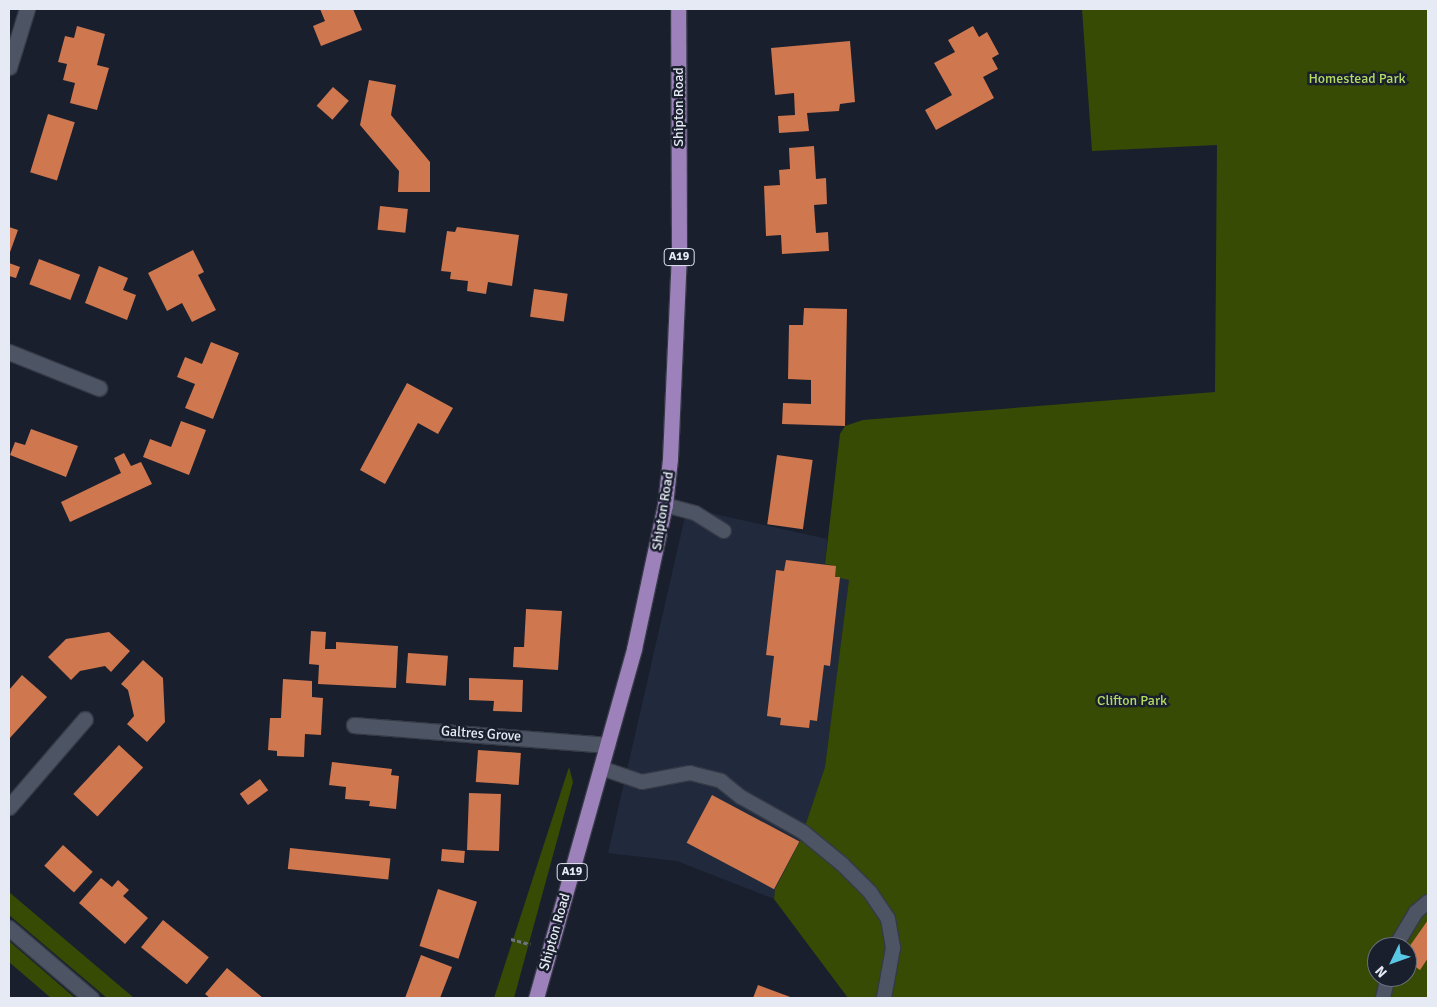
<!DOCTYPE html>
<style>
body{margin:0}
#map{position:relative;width:1437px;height:1007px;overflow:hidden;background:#191f2d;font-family:Signika,sans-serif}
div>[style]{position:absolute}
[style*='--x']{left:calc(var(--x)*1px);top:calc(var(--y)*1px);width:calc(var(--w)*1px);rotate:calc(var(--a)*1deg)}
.built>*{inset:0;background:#212a3d}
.green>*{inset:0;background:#384b05}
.building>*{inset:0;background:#cf774f;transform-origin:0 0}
.path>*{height:3px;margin-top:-1.5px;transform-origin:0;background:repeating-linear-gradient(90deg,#6e7380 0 4px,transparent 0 6.5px)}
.roads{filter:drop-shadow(1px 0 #363a46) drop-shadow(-1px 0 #363a46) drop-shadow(0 1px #363a46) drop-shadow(0 -1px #363a46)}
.lane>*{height:14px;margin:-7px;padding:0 7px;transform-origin:7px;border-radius:7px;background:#4d5565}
.street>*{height:15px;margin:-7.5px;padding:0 7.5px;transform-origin:7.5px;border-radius:7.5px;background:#4d5565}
.secondary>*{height:15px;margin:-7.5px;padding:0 7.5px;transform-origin:7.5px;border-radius:7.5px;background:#4d5565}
.primary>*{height:15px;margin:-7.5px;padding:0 7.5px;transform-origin:7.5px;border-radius:7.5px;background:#9c81ba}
span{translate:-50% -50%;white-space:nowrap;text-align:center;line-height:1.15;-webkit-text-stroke:5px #191f2d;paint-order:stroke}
.shield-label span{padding:1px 4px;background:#191f2d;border:1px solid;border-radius:4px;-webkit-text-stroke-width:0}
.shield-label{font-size:12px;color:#e6eaf4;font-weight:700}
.park-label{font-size:14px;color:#b2db64}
.street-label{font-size:14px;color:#e6eaf4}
.frame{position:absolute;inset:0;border:10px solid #e6eaf4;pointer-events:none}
.north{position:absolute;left:1367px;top:937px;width:50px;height:50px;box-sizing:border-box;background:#191f2d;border:1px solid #6b707d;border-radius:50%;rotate:228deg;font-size:14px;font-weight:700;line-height:20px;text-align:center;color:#e6eaf4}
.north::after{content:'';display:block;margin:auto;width:18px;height:22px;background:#59c8e5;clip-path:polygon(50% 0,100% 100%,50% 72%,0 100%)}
</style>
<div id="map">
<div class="built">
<div style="clip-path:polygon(687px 508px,827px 539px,825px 564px,836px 566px,835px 577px,849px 580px,825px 767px,800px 841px,775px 889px,774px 899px,677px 861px,608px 853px)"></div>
</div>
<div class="green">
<div style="clip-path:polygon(evenodd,1082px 9px,1428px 9px,1428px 998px,848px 998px,774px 899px,775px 889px,800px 841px,825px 767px,849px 580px,835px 577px,835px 566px,825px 564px,840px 434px,845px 426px,863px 420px,1215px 392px,1217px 145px,1092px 151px,1082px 9px,1377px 947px,1407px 947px,1407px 977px,1377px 977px,1377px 947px)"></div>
<div style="clip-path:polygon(569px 767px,573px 782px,514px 998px,494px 998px)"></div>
<div style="clip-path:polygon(9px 892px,134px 998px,107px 998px,9px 915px)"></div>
<div style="clip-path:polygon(9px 941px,75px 998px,51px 998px,9px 962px)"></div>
</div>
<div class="building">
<div style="clip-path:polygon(320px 9px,353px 9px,362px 30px,321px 46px,313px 26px,325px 21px)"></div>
<div style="clip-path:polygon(77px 26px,105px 34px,97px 65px,109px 68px,97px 110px,70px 103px,75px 83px,63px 80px,67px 64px,58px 62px,65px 36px,74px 38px)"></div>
<div style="clip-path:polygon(973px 26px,979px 37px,987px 32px,999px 54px,992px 58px,998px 69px,983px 77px,994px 98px,936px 130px,925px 110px,952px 95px,934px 63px,955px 52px,948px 40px)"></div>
<div style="clip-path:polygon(850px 41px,855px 102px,840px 104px,839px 111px,807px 113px,809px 131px,779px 133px,778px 116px,795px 115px,794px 93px,775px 95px,771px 48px)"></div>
<div style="clip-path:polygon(369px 80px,396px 85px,391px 115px,430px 162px,430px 192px,398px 192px,399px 171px,360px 125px)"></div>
<div style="left:333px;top:87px;width:21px;height:25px;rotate:41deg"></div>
<div style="left:48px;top:114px;width:28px;height:61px;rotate:17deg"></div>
<div style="clip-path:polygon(814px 146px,816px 179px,826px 178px,827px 204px,814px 205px,816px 233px,828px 232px,829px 251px,782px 254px,781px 235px,766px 236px,764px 186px,780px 185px,779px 170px,790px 169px,789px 148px)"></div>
<div style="left:380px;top:206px;width:28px;height:24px;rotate:6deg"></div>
<div style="clip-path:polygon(9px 227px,18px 230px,9px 255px)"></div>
<div style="clip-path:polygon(457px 227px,519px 235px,512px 286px,488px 282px,486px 294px,467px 291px,468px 281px,450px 279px,451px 272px,441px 271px,447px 231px,455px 232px)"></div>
<div style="clip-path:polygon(193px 250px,204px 272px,198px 275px,216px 310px,192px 322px,182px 303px,167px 311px,148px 273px)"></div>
<div style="left:39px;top:259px;width:44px;height:27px;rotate:21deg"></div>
<div style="clip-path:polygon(9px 263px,20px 267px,16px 278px,9px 276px)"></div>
<div style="clip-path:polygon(99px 266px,128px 278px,123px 290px,136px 295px,127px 320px,85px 303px)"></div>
<div style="left:534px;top:289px;width:34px;height:28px;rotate:8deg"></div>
<div style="clip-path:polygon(804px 308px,847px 309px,845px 426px,782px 424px,783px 403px,811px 404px,811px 380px,788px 379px,789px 325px,803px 325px)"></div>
<div style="clip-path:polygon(211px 342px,239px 353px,213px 419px,185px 408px,195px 384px,177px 377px,185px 357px,202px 364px)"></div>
<div style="clip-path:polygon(407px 383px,453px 408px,438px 434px,418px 423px,385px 484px,360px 470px)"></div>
<div style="clip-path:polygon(181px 421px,206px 430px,189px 475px,143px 457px,150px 439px,171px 447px)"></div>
<div style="clip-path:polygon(31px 429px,78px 446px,66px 477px,10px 455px,15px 442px,25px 445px)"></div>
<div style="clip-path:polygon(124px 453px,131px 466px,141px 462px,152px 484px,70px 522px,61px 502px,121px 473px,114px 458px)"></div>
<div style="left:777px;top:455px;width:36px;height:70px;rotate:8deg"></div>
<div style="clip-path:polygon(786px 560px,836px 566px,835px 577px,840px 577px,830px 666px,824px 665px,817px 721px,810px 720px,809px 728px,780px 725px,781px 718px,767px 716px,774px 656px,766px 655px,776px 570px,784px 571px)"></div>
<div style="clip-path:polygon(526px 609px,562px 611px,558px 670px,513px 667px,514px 647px,524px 647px)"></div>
<div style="clip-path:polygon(311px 631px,326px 632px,325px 649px,336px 649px,336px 642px,398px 646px,396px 688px,318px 684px,319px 665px,309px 664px)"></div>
<div style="clip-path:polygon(109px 632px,130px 651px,111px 672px,105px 666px,80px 671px,71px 680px,48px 657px,66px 639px)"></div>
<div style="left:408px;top:653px;width:40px;height:30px;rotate:4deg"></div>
<div style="clip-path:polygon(143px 660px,163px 678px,165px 722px,147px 742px,127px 724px,134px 716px,128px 690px,121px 684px)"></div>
<div style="clip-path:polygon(22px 675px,47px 697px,9px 739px,9px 690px)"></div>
<div style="clip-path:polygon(469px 678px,523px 680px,522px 712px,493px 711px,494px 701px,469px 700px)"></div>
<div style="clip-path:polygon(283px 679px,312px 681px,312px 697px,323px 698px,321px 735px,305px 734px,304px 757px,277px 756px,277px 751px,268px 750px,270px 718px,281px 718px)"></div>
<div style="left:119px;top:745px;width:33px;height:67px;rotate:43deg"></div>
<div style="left:478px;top:750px;width:43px;height:32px;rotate:4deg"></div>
<div style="clip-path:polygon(332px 762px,392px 769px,391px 775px,399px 776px,396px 809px,369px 806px,370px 801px,345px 799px,346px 787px,329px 785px)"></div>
<div style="left:260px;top:779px;width:14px;height:25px;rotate:54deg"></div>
<div style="left:469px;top:793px;width:32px;height:57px;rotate:2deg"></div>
<div style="left:712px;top:795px;width:99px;height:54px;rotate:28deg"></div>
<div style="left:63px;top:845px;width:40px;height:28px;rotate:42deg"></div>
<div style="left:290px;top:848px;width:101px;height:21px;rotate:6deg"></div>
<div style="left:442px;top:849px;width:23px;height:12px;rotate:5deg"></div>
<div style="clip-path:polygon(101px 878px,112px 887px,118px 880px,129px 890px,123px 896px,148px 918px,125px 944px,79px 903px)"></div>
<div style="left:438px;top:889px;width:41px;height:60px;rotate:18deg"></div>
<div style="left:163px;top:920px;width:59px;height:35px;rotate:39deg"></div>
<div style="clip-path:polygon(1428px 920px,1428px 958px,1420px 970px,1407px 961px,1407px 950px)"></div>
<div style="clip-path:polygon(421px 955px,452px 967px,440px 998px,405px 998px)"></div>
<div style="clip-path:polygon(227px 968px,263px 998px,210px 998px,205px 994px)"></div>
<div style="clip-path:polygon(758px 985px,793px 998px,753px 998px)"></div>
</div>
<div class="path">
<div style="--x:511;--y:939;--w:20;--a:15"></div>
</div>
<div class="roads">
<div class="lane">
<div style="--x:665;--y:505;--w:31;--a:15"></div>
<div style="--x:695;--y:513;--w:34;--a:32"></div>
<div style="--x:601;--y:768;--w:43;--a:18.9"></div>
<div style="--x:642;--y:782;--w:49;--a:-10.6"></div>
<div style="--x:690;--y:773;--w:32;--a:14"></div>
<div style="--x:721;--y:781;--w:26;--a:39"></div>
<div style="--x:741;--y:797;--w:71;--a:29.4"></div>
<div style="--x:803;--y:832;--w:50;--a:39.4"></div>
<div style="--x:842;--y:864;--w:40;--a:45"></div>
<div style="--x:870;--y:892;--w:32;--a:56"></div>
<div style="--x:888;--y:919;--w:29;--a:80"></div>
<div style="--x:893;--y:948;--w:51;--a:100.2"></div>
<div style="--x:1395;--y:947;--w:41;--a:-59"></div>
<div style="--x:1416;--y:912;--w:16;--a:-40"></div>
<div style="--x:1383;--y:998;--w:22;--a:-77"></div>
</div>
<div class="street">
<div style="--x:9;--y:352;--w:97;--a:21.8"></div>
<div style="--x:354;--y:725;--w:254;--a:4.5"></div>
<div style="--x:9;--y:807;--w:116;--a:-49.2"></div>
<div style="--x:9;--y:928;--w:108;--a:40.5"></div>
</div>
<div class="secondary">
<div style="--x:9;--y:67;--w:61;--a:-72.8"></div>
</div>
<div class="primary">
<div style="--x:536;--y:998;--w:362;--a:-74.3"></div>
<div style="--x:634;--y:649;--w:147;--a:-77.9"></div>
<div style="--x:665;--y:505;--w:46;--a:-83.8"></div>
<div style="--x:670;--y:459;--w:209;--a:-87.5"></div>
<div style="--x:679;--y:250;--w:241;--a:-90.2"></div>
</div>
</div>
<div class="shield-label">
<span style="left:679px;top:257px">A19</span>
<span style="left:572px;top:872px">A19</span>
</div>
<div class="park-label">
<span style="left:1357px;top:79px">Homestead Park</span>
<span style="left:1132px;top:701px">Clifton Park</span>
</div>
<div class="street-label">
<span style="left:679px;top:107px;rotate:-90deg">Shipton Road</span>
<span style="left:663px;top:511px;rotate:-81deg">Shipton Road</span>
<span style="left:481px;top:734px;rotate:4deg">Galtres Grove</span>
<span style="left:555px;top:932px;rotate:-74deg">Shipton Road</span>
</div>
<div class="frame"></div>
<div class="north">N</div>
</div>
